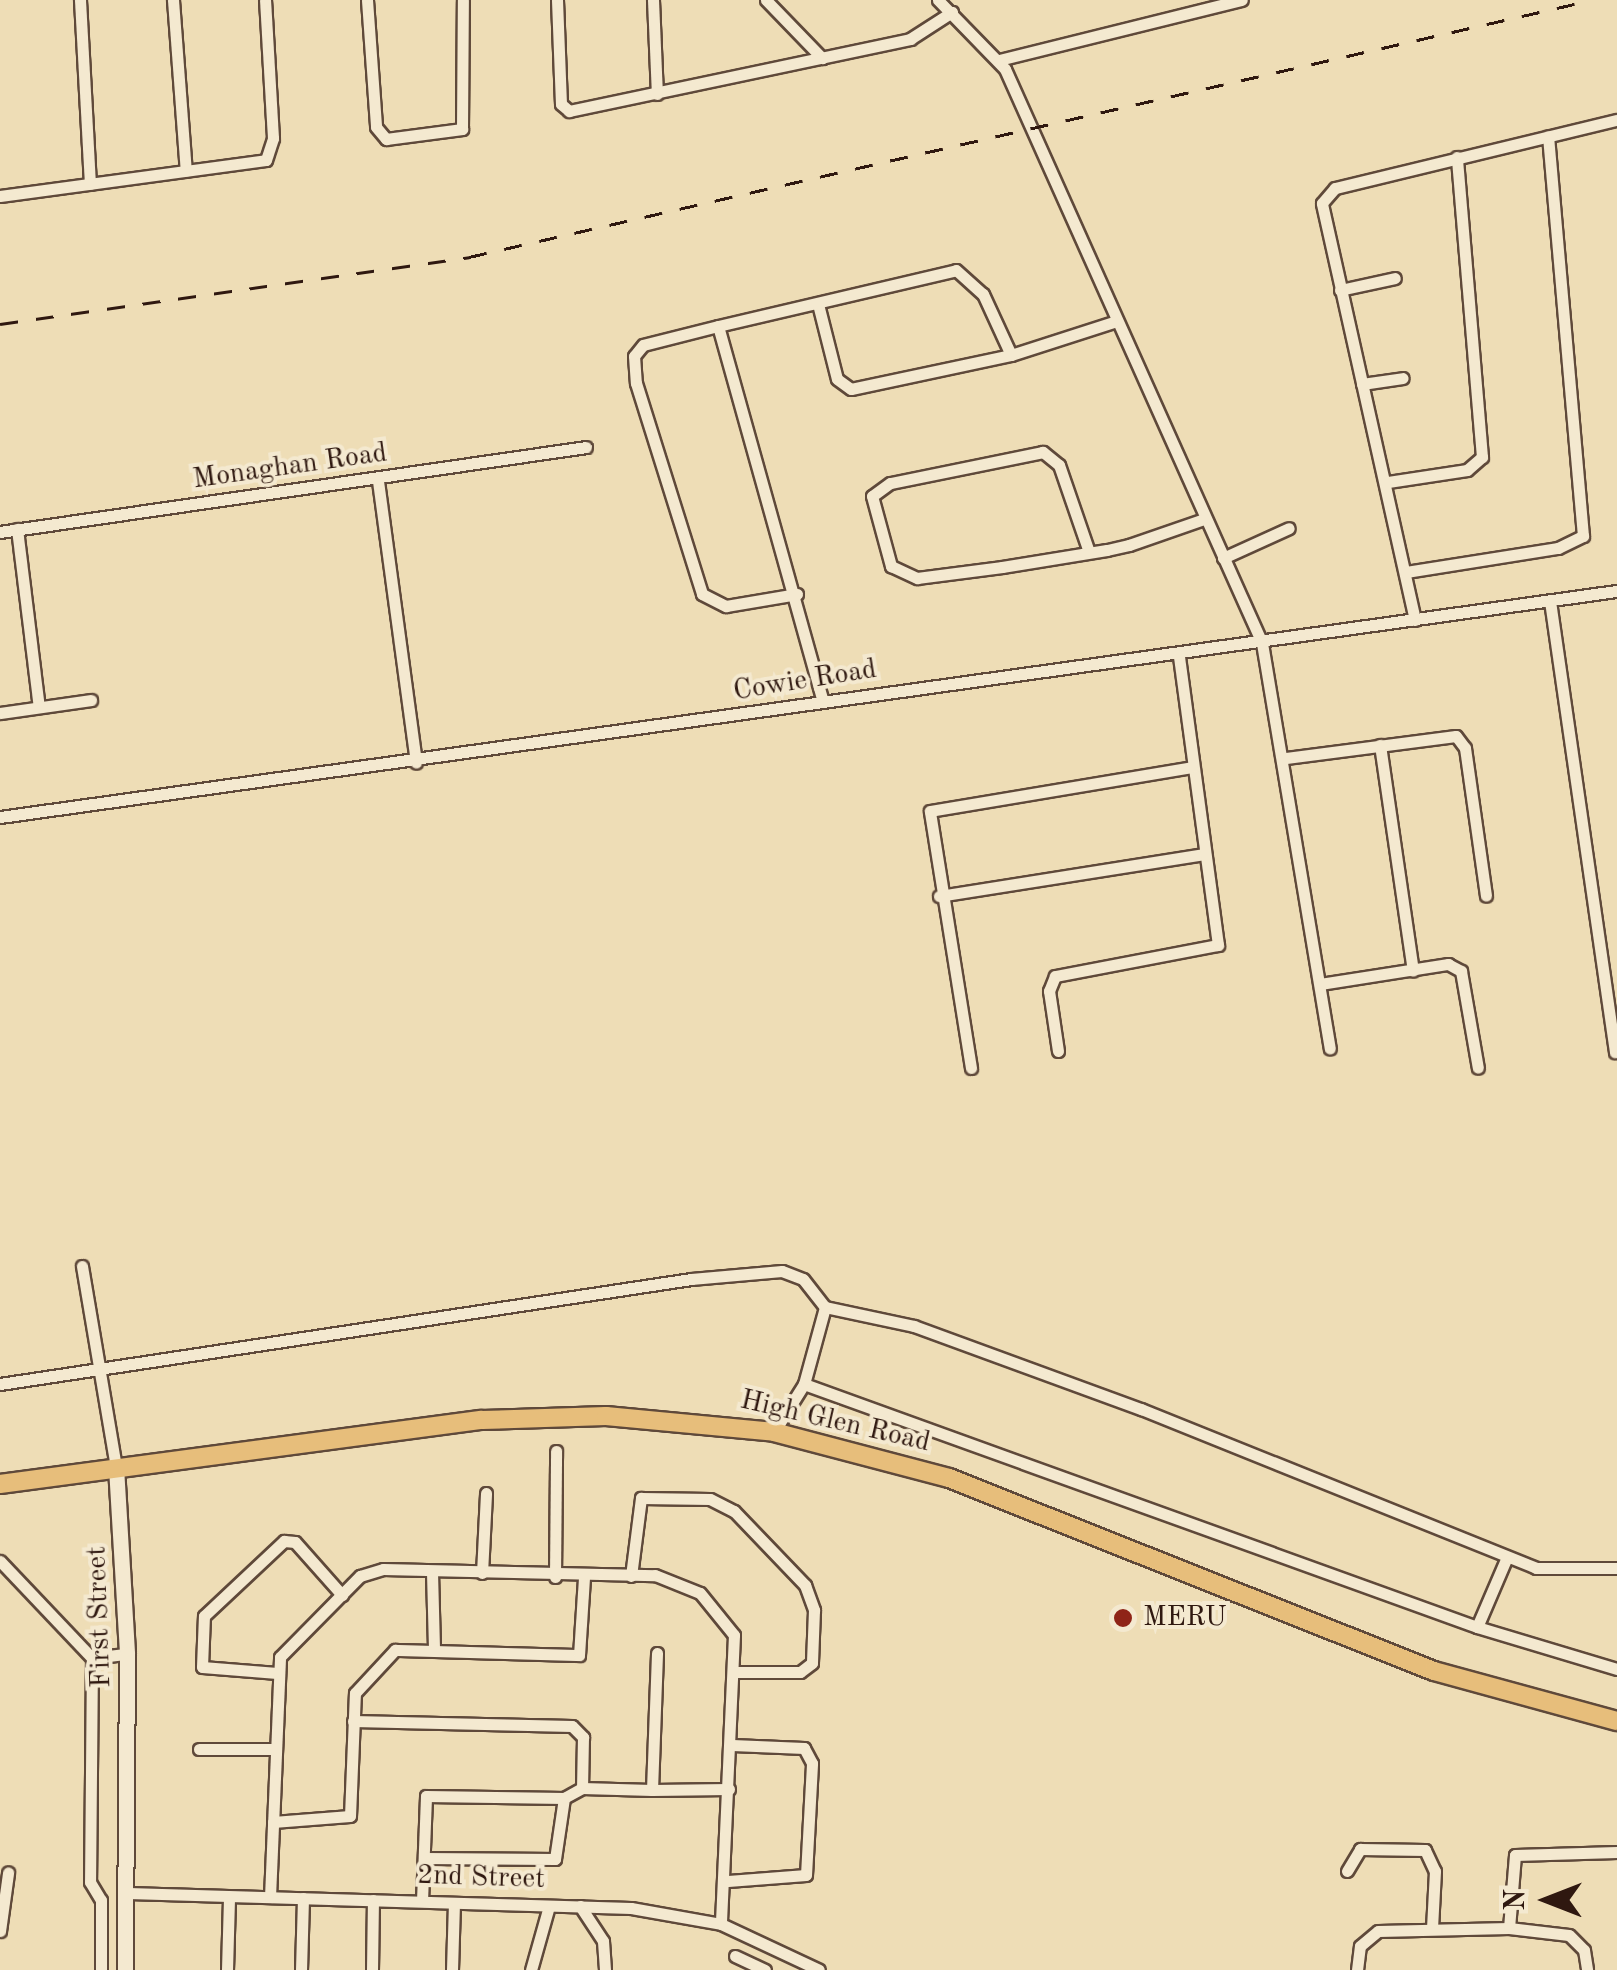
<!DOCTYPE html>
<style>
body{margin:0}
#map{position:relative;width:1617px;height:1970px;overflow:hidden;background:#eeddb6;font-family:"Old Standard TT",serif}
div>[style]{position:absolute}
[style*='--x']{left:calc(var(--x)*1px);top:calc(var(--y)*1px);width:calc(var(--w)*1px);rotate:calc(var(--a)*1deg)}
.roads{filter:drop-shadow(2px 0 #5f493a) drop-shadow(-2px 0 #5f493a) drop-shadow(0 2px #5f493a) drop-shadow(0 -2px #5f493a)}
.street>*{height:11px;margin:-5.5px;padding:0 5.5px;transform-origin:5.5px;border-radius:5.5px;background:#f4e9d0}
.secondary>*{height:15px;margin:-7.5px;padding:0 7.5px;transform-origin:7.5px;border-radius:7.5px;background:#f4e9d0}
.primary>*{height:18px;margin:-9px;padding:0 9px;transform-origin:9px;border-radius:9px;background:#e7be7b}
.rail>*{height:2.5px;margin-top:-1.25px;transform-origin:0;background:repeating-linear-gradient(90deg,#2f1810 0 18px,transparent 0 36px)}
.dots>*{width:28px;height:28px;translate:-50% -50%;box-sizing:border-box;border:5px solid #f4e9d0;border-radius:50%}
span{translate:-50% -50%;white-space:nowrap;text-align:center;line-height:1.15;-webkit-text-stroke:8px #f4e9d0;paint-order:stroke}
.street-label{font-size:28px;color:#2f1810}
.poi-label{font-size:28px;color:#2f1810}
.left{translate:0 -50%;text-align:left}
.north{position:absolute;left:1497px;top:1850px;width:100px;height:100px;-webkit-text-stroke:8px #f4e9d0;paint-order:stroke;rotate:270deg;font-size:28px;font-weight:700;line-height:40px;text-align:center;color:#2f1810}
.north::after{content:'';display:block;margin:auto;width:35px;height:45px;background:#2f1810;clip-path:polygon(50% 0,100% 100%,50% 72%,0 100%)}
</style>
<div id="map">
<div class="roads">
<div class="street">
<div style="--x:80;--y:0;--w:184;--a:86.9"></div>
<div style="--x:173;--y:0;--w:171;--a:85.7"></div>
<div style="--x:367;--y:0;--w:127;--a:85.9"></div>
<div style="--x:376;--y:127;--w:16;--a:50"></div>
<div style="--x:386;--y:139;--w:77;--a:-7.5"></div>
<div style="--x:462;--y:129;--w:129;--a:-89.6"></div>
<div style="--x:557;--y:0;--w:104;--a:87.8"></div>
<div style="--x:561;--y:104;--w:11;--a:41"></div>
<div style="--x:569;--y:111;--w:349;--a:-11.9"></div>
<div style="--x:910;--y:39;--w:50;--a:-32.7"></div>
<div style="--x:653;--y:0;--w:94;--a:87.6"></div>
<div style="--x:766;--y:0;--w:81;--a:46"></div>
<div style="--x:938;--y:0;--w:96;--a:45.8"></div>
<div style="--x:1005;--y:69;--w:629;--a:65.88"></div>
<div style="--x:1262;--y:643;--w:411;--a:80.5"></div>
<div style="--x:999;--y:60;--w:250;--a:-13.9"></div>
<div style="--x:0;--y:196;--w:268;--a:-7.7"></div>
<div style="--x:266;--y:160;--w:23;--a:-72"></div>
<div style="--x:273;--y:138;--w:138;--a:-93.3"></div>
<div style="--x:1340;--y:290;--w:56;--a:-12.3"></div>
<div style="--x:818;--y:304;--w:77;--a:75.8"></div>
<div style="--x:837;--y:379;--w:17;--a:36"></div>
<div style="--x:851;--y:389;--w:164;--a:-12"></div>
<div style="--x:1011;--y:355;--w:111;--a:-17.8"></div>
<div style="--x:718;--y:326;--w:77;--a:165.8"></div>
<div style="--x:643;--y:345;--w:14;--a:129"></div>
<div style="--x:634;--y:356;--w:27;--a:86"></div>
<div style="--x:636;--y:383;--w:221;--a:72.6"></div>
<div style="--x:702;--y:594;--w:27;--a:27"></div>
<div style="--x:726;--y:606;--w:72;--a:-9.6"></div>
<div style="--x:1362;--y:384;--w:41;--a:-8.3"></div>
<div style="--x:378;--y:481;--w:284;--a:82.3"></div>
<div style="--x:1388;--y:482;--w:80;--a:-8.6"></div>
<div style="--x:1467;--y:470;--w:20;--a:-41"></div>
<div style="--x:1482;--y:457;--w:301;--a:-94.8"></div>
<div style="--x:17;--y:529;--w:179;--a:83"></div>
<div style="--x:0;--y:532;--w:592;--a:-8.25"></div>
<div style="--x:1089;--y:552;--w:92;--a:-109"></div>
<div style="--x:1059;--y:465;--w:21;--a:-141"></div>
<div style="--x:1043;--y:452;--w:156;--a:168.5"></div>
<div style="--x:890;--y:483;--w:22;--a:144"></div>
<div style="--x:872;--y:496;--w:73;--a:74.8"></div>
<div style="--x:891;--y:566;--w:29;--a:25"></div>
<div style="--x:917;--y:578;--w:86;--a:-7.4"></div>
<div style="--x:1002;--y:567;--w:106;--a:-9.2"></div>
<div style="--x:1107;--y:550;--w:23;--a:-13"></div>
<div style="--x:1129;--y:545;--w:79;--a:-19.1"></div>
<div style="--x:1223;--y:558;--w:72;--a:-24.4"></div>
<div style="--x:1406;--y:572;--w:154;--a:-9"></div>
<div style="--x:1558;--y:548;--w:28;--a:-26"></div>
<div style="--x:1583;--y:536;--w:401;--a:-95"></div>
<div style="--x:1550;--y:601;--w:456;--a:81.8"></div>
<div style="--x:1415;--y:620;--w:427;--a:-102.6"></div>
<div style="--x:1322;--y:203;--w:20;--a:-49"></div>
<div style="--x:1335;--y:188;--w:290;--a:-13.6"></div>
<div style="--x:823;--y:702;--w:390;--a:-105.6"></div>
<div style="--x:718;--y:326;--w:244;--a:-13.2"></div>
<div style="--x:956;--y:270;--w:36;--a:42"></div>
<div style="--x:983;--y:294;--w:67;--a:65.3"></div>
<div style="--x:0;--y:713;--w:92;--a:-8.1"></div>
<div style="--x:1380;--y:745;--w:228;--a:81.7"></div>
<div style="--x:1286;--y:758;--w:171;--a:-7.4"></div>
<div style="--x:1456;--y:736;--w:15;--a:53"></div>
<div style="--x:1465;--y:748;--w:149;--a:81.9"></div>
<div style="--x:0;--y:817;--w:1633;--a:-7.96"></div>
<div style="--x:939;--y:896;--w:268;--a:-9"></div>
<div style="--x:1320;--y:984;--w:130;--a:-8.9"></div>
<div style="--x:1448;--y:964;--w:15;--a:28"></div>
<div style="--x:1461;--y:971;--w:98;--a:80.1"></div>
<div style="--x:1058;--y:1051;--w:61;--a:-98.5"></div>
<div style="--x:1049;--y:991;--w:16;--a:-68"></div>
<div style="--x:1055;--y:976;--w:166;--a:-10.8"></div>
<div style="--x:1218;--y:945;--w:292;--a:-97.7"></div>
<div style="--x:971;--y:1068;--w:260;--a:-99.1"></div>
<div style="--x:930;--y:811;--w:266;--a:-9.5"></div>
<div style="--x:82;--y:1266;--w:204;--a:80.4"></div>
<div style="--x:825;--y:1307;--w:91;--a:12.1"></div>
<div style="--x:914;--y:1326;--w:242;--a:20.1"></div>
<div style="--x:1141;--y:1409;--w:426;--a:21.9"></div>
<div style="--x:1536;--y:1568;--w:81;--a:0"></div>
<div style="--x:0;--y:1384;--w:699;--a:-8.64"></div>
<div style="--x:691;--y:1279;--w:91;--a:-5"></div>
<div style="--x:782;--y:1271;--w:22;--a:21"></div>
<div style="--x:803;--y:1279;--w:36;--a:52"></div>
<div style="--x:804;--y:1384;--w:716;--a:19.85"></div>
<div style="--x:1477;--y:1627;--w:146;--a:16.7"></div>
<div style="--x:774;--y:1432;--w:57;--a:-58"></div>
<div style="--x:804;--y:1384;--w:80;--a:-74.7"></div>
<div style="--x:0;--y:1561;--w:134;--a:46.5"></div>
<div style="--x:92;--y:1658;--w:224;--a:90.5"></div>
<div style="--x:90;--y:1882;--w:21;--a:59"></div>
<div style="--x:101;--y:1900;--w:70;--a:90"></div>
<div style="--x:432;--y:1572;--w:76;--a:88.5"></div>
<div style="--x:482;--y:1573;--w:80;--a:-87.1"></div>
<div style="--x:631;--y:1576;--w:79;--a:-82.7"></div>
<div style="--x:641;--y:1498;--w:69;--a:0.8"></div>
<div style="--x:710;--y:1499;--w:27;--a:27"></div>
<div style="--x:734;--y:1511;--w:103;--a:46.2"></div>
<div style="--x:805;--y:1585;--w:27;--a:70"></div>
<div style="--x:814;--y:1610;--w:53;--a:92.2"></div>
<div style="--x:812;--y:1663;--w:15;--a:143"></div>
<div style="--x:800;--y:1672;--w:66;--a:180"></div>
<div style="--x:555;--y:1577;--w:126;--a:-89.5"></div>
<div style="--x:1477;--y:1627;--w:76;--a:-66.8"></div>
<div style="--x:92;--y:1658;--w:35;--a:-7"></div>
<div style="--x:277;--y:1673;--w:75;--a:-175.4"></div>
<div style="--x:202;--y:1667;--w:51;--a:-87.8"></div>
<div style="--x:204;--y:1616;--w:110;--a:-43.2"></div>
<div style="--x:284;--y:1541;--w:11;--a:5"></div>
<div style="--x:295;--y:1542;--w:71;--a:48.4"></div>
<div style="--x:353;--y:1721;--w:219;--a:1.3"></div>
<div style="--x:572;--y:1726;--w:16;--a:45"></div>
<div style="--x:583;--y:1737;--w:51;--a:91.1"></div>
<div style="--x:582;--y:1788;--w:70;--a:1.6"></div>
<div style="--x:652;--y:1790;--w:137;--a:-87.9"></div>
<div style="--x:199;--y:1749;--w:74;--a:0"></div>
<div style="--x:652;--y:1790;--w:77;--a:-0.7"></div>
<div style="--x:273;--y:1822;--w:77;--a:-4.5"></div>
<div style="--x:350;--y:1816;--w:123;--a:-87.7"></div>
<div style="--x:355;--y:1693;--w:59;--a:-47.1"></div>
<div style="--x:395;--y:1650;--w:184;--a:1.6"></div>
<div style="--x:579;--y:1655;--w:78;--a:-86.3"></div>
<div style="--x:424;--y:1858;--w:131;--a:0.4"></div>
<div style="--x:555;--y:1859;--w:62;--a:-81.6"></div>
<div style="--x:1347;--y:1871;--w:26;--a:-59"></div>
<div style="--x:1360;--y:1849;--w:65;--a:0.9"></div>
<div style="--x:1425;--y:1850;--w:23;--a:65"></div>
<div style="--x:1435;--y:1871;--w:58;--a:93"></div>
<div style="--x:728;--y:1881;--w:78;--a:-4.4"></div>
<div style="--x:806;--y:1875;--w:112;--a:-86.9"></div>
<div style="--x:812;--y:1763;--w:17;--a:-118"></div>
<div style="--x:804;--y:1748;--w:72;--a:-177.6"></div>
<div style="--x:128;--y:1893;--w:503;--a:1.71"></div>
<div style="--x:631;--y:1908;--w:91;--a:10.1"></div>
<div style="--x:721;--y:1924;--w:108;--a:25.1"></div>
<div style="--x:270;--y:1897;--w:240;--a:-87.6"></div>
<div style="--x:280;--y:1657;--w:114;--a:-45.4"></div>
<div style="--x:360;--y:1576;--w:24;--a:-17"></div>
<div style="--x:383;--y:1569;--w:272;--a:1.3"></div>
<div style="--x:655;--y:1575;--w:48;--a:21.8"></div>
<div style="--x:700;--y:1593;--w:54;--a:51"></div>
<div style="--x:734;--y:1635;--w:289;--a:92.6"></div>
<div style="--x:422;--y:1901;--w:105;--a:-87.8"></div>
<div style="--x:426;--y:1796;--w:138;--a:0.8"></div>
<div style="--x:564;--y:1798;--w:21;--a:-29"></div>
<div style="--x:580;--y:1906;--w:42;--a:56.7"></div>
<div style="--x:603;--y:1941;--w:29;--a:86"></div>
<div style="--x:1509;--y:1928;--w:73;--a:-85.3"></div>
<div style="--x:1515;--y:1855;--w:102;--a:-1.7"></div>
<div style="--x:0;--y:1931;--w:59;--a:-82.1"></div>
<div style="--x:735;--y:1956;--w:33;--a:25"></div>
<div style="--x:227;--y:1970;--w:73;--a:-88.4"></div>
<div style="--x:301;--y:1970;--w:72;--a:-88.4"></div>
<div style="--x:372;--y:1970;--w:70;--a:-89.2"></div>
<div style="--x:452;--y:1970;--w:67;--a:-88.3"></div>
<div style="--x:531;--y:1970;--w:66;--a:-74.3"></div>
<div style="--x:1357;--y:1970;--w:24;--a:-83"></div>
<div style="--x:1360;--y:1946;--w:23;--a:-40"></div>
<div style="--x:1378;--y:1931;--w:131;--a:-1.3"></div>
<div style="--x:1509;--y:1928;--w:60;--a:6.7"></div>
<div style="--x:1569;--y:1935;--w:21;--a:45"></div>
<div style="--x:1584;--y:1950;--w:20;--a:81"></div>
</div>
<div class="secondary">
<div style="--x:116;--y:1467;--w:187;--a:86.6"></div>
<div style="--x:127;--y:1654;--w:316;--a:90.4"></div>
</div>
<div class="primary">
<div style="--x:0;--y:1484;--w:486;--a:-7.6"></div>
<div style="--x:482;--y:1420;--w:124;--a:-1.8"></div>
<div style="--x:606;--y:1416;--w:169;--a:5.4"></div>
<div style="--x:774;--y:1432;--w:181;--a:14.7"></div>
<div style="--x:949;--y:1478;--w:522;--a:21.7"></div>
<div style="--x:1434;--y:1671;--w:190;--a:15.3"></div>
</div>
</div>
<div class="rail">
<div style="--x:0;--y:324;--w:474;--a:-8.1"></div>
<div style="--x:469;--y:257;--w:1152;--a:-12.89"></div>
</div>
<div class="dots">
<div style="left:1123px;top:1618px;background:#8f2418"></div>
</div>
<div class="street-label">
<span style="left:290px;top:467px;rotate:-8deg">Monaghan Road</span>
<span style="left:805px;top:681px;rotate:-9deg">Cowie Road</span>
<span style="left:835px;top:1422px;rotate:13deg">High Glen Road</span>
<span style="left:100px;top:1617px;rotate:-92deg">First Street</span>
<span style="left:481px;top:1878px;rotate:2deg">2nd Street</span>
</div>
<div class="poi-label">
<span class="left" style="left:1143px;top:1618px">MERU</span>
</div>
<div class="north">N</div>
</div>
